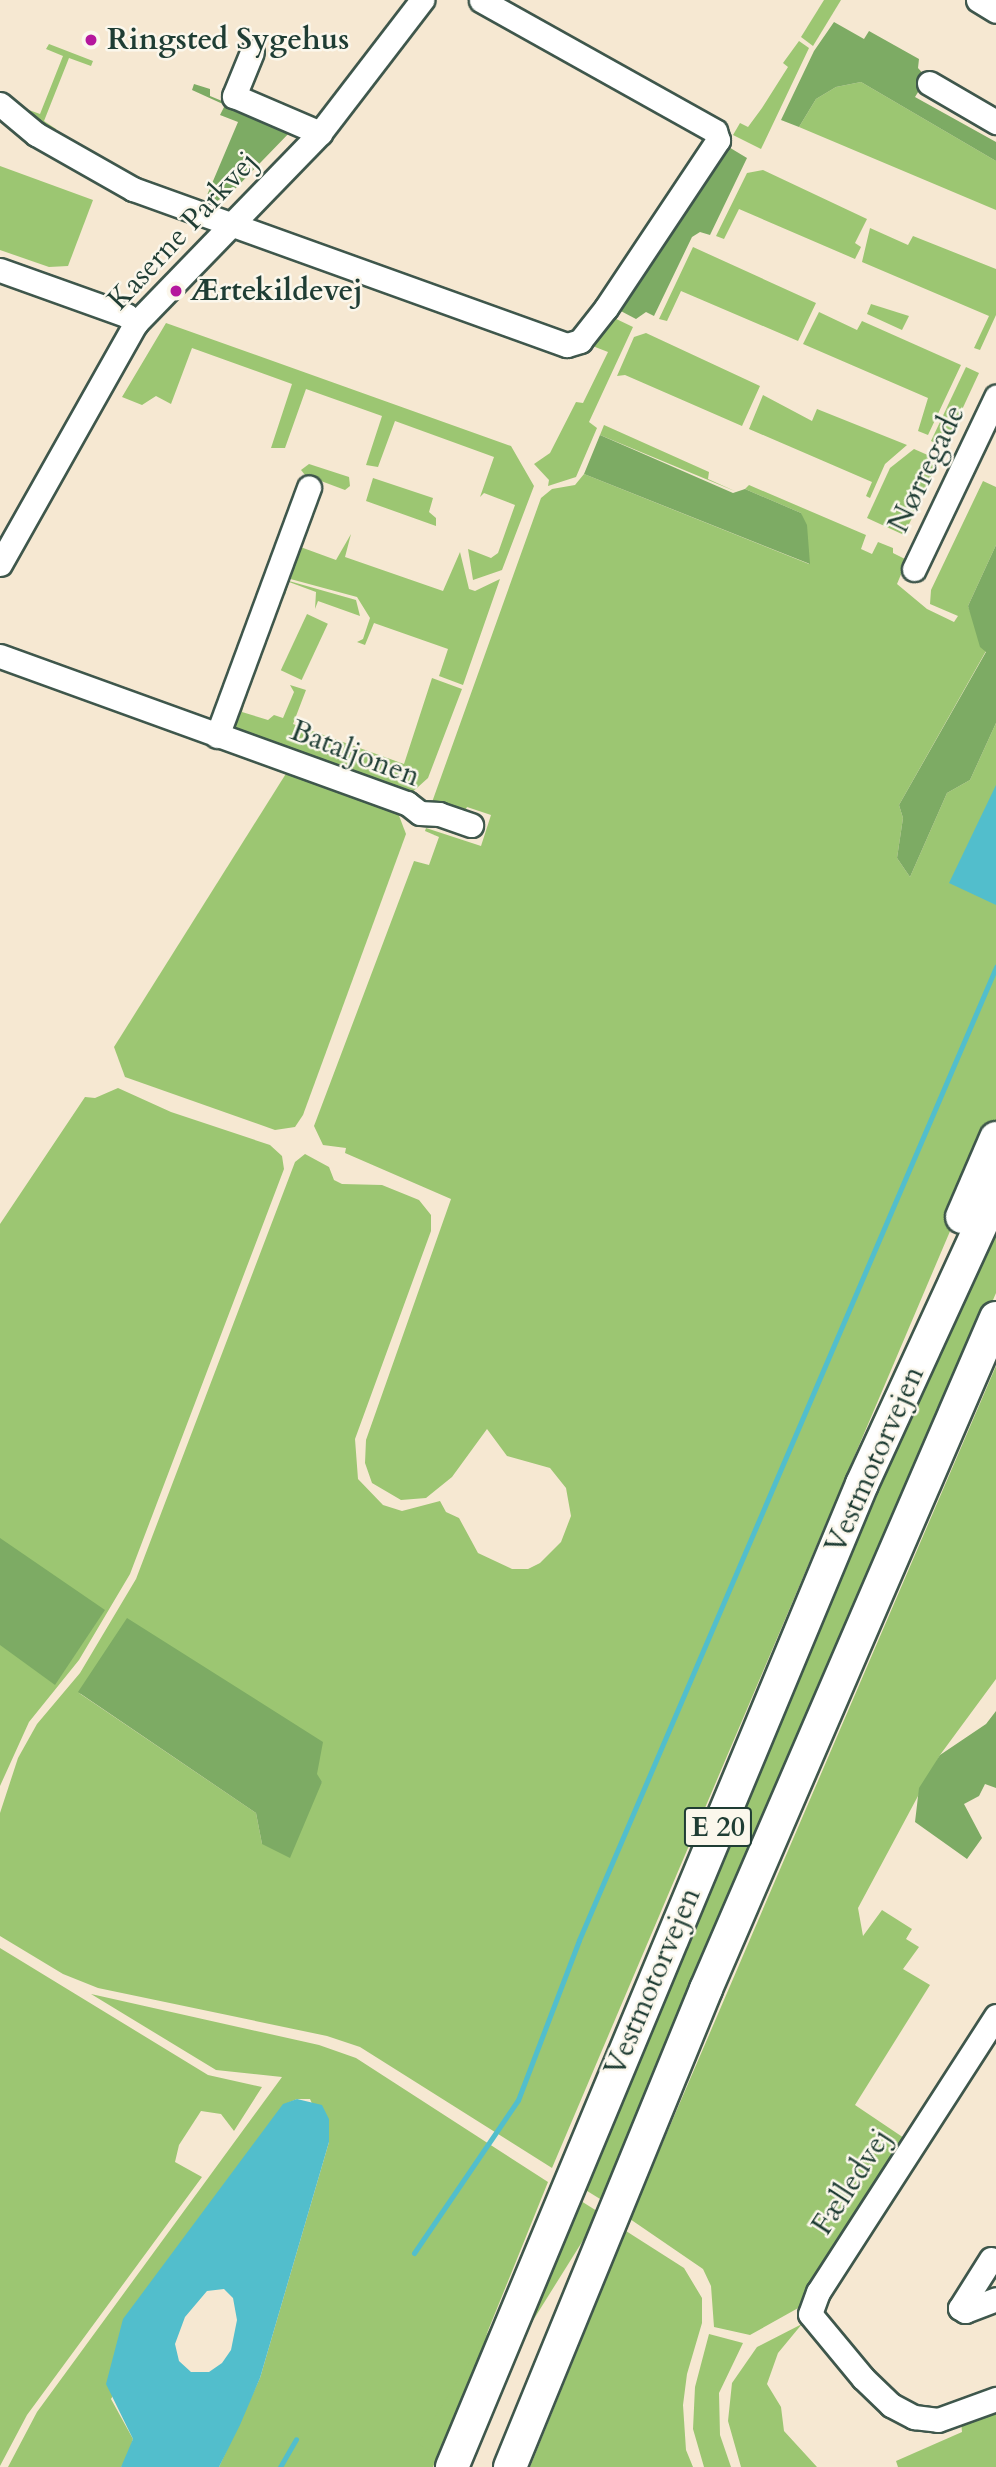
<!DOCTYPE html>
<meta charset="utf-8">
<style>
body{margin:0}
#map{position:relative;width:996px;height:2467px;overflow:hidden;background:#f6e8d2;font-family:Cardo,serif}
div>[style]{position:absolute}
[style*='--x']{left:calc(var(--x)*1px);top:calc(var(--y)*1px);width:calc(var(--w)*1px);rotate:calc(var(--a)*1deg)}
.green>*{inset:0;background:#9cc672;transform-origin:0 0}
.forest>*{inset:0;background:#7dab64}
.water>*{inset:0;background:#52becc}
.stream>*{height:5px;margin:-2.5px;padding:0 2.5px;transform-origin:2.5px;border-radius:2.5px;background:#52becc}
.roads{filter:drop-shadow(2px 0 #3f574c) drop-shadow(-2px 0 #3f574c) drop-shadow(0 2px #3f574c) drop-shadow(0 -2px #3f574c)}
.minor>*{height:23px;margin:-11.5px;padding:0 11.5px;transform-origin:11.5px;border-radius:11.5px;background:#fff}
.highway>*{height:32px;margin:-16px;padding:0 16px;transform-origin:16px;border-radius:16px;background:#fff}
.dots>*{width:19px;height:19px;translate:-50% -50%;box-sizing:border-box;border:4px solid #fbf7ec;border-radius:50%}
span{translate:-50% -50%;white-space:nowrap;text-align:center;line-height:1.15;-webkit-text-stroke:5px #fbf7ec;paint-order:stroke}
.shield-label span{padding:2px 5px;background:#fbf7ec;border:2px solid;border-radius:5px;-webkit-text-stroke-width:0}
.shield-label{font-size:28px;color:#1f3d34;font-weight:700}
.poi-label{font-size:30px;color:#1f3d34;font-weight:700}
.left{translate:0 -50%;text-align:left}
.street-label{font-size:30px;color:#1f3d34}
</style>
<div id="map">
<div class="green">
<div style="clip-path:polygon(824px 0,841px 0,813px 46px,801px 37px)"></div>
<div style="clip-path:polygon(799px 41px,809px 48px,761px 149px,733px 135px,740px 123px,748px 127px,762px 108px,788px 67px,783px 63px)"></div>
<div style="clip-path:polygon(49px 44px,93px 61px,91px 66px,69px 58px,44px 121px,56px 129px,54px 133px,26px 114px,29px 110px,40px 114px,63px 56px,46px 49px)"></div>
<div style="clip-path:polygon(861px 82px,996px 161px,996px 210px,799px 127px,816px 99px,836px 87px)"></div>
<div style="clip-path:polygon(0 166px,93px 200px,68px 266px,49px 267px,0 250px)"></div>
<div style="clip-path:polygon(763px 170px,867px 219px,855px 243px,861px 247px,855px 259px,739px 209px,724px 239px,716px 236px,747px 173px)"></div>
<div style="clip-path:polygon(870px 228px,908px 245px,913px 236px,996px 269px,996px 315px,980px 350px,974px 348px,989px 316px,862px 262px)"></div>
<div style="clip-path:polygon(693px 247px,816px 303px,798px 341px,681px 291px,667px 321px,659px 319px)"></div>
<div style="clip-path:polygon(871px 304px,909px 316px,902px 330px,867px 314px)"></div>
<div style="clip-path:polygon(819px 312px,857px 330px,862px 321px,961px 365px,928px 435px,918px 431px,928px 398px,803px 344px)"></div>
<div style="clip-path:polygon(610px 316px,633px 327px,589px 422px,597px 428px,576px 477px,548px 486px,549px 480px,534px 464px,550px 453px,576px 402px,583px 403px,608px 352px,590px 345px)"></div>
<div style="clip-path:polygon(166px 323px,511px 446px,534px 486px,502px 570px,473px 580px,468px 549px,491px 558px,498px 553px,515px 505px,484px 493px,480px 497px,494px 457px,395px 421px,378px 467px,366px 465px,382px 416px,306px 389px,285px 448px,271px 448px,292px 384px,192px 348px,171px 404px,156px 396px,142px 405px,122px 397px)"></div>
<div style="clip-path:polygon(646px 333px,760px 386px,742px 426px,625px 375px,617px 376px,634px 337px)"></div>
<div style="clip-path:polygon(966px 367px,979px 373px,947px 442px,939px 445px,931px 441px)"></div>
<div style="clip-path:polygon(763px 395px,812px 421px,817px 409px,907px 445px,885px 464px,870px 498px,866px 496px,872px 482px,749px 429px)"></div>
<div style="clip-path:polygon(604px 425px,709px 472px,708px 479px,737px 492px,600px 435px)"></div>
<div style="clip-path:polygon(914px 449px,939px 460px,904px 535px,867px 518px,890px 468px)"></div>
<div style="clip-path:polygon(309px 464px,349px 477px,350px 486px,345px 490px,305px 475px,301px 470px)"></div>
<div style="clip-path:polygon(evenodd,584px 474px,809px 564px,801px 513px,745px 489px,749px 485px,866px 535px,861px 549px,872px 554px,878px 542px,893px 548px,893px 553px,907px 560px,897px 584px,927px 609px,954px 622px,958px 616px,930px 604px,931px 590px,983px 481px,996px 487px,996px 545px,968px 606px,986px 651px,899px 805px,903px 818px,897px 858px,910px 877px,947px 793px,970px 780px,996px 723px,996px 1123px,552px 2168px,360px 2047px,327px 2036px,98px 1988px,63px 1974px,0 1936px,0 1813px,18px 1758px,37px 1724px,80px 1673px,136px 1579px,295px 1162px,305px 1154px,329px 1167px,334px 1180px,342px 1184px,382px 1185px,419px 1200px,431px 1215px,431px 1231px,355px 1439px,358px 1479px,383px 1505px,402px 1511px,440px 1501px,446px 1512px,459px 1518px,478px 1553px,512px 1569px,528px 1569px,540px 1563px,561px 1542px,571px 1516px,566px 1488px,550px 1468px,507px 1456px,487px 1429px,452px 1477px,426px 1498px,401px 1500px,372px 1483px,365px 1463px,366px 1440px,451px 1199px,345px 1153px,346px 1148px,323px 1145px,314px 1126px,414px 861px,429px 865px,439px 837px,425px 831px,426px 828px,481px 846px,491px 815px,467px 807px,465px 811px,431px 805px,541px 498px,552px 489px,575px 485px,584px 474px,79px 1693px,322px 1782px,262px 1844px,256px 1813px,79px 1693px)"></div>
<div style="clip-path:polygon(373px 478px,433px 498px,429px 512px,436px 518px,436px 526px,366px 501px)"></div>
<div style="clip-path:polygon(351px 534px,345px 557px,443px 591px,460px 552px,469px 589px,475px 591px,500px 579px,463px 685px,439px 676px,448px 649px,374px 623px,365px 645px,357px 642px,363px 639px,370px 618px,357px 597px,283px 577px,295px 545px,336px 560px)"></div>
<div style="clip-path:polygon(282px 579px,356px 600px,360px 616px,318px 601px,315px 609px,316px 592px,289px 582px,285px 595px,277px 594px)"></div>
<div style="left:307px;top:614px;width:23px;height:62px;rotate:25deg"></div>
<div style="clip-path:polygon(432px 678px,462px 689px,428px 778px,408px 796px,230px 729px,242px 696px,246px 696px,242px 712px,268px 720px,274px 715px,283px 718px,294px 692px,290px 685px,306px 690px,293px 724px,404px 764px)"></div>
<div style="clip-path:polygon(287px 772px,388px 806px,398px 813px,406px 834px,303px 1115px,295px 1127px,275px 1130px,125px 1077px,114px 1047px)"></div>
<div style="clip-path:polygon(118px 1088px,171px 1112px,270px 1145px,282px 1156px,284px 1169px,130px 1574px,79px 1660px,29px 1722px,0 1786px,0 1224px,85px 1097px,95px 1098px)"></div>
<div style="clip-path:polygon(996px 1217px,996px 1293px,605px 2202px,579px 2186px,812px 1634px)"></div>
<div style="clip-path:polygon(996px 1366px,996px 1679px,940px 1755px,858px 1908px,863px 1936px,882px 1910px,912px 1929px,906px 1939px,919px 1947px,903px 1969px,930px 1985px,855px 2105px,907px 2140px,800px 2307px,750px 2335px,714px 2327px,711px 2286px,703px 2269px,630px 2219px)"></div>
<div style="clip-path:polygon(0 1948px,208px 2075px,262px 2087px,234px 2131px,221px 2114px,201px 2111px,179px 2145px,175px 2162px,202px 2177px,27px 2415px,0 2466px)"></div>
<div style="clip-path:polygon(91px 1994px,319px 2045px,356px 2058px,548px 2182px,433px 2467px,219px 2467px,260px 2378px,329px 2142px,310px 2099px,297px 2099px,283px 2105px,111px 2399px,133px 2439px,126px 2462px,121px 2467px,8px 2467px,37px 2412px,282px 2077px,216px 2070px)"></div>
<div style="left:573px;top:2196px;width:32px;height:292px;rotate:32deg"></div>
<div style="clip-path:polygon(626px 2231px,684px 2268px,702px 2298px,702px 2323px,687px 2374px,683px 2405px,686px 2450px,693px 2467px,530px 2467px)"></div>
<div style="clip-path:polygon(802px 2324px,778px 2353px,767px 2384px,781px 2407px,784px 2431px,817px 2467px,741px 2467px,728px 2421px,732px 2383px,757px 2347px)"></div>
<div style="clip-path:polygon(709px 2334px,743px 2343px,719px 2393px,720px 2435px,731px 2467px,704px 2467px,693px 2429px,695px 2387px)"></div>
<div style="clip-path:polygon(996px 2406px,996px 2467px,898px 2467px,896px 2461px,962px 2432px,961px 2421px)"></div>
</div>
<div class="forest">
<div style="clip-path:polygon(834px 22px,864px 39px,869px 31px,919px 59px,918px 68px,927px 78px,915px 97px,996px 142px,996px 161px,861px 82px,836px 87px,816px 99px,799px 127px,781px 120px,814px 51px)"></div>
<div style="clip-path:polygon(194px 84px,210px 89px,210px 96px,292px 130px,234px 190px,214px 203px,205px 200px,238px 122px,220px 115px,225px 105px,192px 90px)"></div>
<div style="clip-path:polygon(727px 146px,747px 158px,710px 235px,700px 232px,692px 237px,654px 316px,646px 312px,636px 319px,615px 308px)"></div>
<div style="clip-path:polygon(600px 435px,733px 493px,745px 489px,801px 513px,807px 525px,810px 564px,584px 474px)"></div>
<div style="clip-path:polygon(996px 545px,996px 723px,970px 780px,947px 793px,910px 877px,897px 858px,903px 818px,899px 805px,986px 652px,980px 647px,968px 606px)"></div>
<div style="clip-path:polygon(0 1538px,105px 1610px,55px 1685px,0 1645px)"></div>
<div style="clip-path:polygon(127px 1618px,323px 1742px,317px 1774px,322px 1782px,290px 1858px,262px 1844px,256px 1813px,78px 1692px)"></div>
<div style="clip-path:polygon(996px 1711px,996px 1788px,985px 1784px,979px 1796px,964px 1804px,982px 1838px,967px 1859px,915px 1822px,919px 1788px,940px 1755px,986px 1724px)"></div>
</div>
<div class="water">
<div style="clip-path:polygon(996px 785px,996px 905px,949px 883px)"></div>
<div style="clip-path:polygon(evenodd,297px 2099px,322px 2105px,329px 2119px,329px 2142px,260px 2378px,240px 2425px,219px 2467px,121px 2467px,133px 2439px,106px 2384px,123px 2319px,283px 2104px,297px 2099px,224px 2289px,233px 2298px,237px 2320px,231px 2350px,222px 2363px,209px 2372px,191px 2372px,179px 2361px,175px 2344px,185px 2317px,207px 2291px,224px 2289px)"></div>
</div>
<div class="stream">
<div style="--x:414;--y:2253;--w:185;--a:-55.8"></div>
<div style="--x:518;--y:2100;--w:171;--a:-69.1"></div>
<div style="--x:579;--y:1940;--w:1059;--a:-66.8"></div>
<div style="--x:280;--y:2467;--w:32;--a:-60"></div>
</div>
<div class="roads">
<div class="minor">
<div style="--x:978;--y:0;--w:21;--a:31"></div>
<div style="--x:252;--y:52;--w:48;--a:112.2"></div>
<div style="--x:234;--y:96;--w:94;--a:23.3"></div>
<div style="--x:929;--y:83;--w:78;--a:30.2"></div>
<div style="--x:0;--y:104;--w:47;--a:39.8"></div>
<div style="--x:36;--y:134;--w:112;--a:29.6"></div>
<div style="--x:133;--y:189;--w:461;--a:19.8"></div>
<div style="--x:567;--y:345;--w:14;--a:-17"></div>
<div style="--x:580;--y:341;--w:42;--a:-51.8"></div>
<div style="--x:606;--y:308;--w:202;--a:-56.3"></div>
<div style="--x:718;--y:140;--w:9;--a:-108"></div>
<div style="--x:715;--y:131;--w:268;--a:-150.8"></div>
<div style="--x:0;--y:270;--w:134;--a:19.7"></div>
<div style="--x:126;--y:315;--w:13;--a:39"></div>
<div style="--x:0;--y:564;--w:277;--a:-60.6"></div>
<div style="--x:136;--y:323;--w:264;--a:-45.9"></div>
<div style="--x:320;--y:133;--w:168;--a:-52.5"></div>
<div style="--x:914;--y:569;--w:191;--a:-64.5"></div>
<div style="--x:0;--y:656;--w:433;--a:19.9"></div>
<div style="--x:407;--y:803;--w:16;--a:38"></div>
<div style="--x:420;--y:813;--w:19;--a:3"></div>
<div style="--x:439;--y:814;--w:34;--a:19"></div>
<div style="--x:217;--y:736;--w:265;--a:-69.7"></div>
<div style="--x:996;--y:2016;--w:328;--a:122.8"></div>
<div style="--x:818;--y:2292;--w:23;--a:110"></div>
<div style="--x:810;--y:2314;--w:83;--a:50.4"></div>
<div style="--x:863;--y:2378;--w:39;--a:44"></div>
<div style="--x:891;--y:2405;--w:26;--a:28"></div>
<div style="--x:914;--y:2417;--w:24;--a:7"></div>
<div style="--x:938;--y:2420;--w:62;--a:-19.9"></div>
<div style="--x:991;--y:2259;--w:58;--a:122.3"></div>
<div style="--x:960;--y:2308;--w:6;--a:31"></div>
<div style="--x:965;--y:2311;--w:33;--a:-21"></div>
</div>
<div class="highway">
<div style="--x:962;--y:1217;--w:86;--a:-66.7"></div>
<div style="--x:452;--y:2467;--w:1065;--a:-67.36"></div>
<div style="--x:862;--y:1484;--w:321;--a:-65.3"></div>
<div style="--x:510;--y:2467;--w:517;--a:-67.7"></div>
<div style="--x:706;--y:1989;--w:731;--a:-66.63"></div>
</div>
</div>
<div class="dots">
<div style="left:91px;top:40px;background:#b5179e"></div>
<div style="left:176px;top:291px;background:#b5179e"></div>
</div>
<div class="shield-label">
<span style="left:718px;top:1827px">E 20</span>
</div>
<div class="poi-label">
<span class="left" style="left:107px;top:40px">Ringsted Sygehus</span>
<span class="left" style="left:190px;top:291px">Ærtekildevej</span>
</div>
<div class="street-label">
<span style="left:183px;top:231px;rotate:-47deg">Kaserne Parkvej</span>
<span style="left:927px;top:469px;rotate:-64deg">Nørregade</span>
<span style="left:355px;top:754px;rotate:21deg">Bataljonen</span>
<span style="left:875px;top:1460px;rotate:-66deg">Vestmotorvejen</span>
<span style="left:653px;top:1982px;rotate:-67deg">Vestmotorvejen</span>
<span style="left:852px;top:2182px;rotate:-57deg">Fælledvej</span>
</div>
</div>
